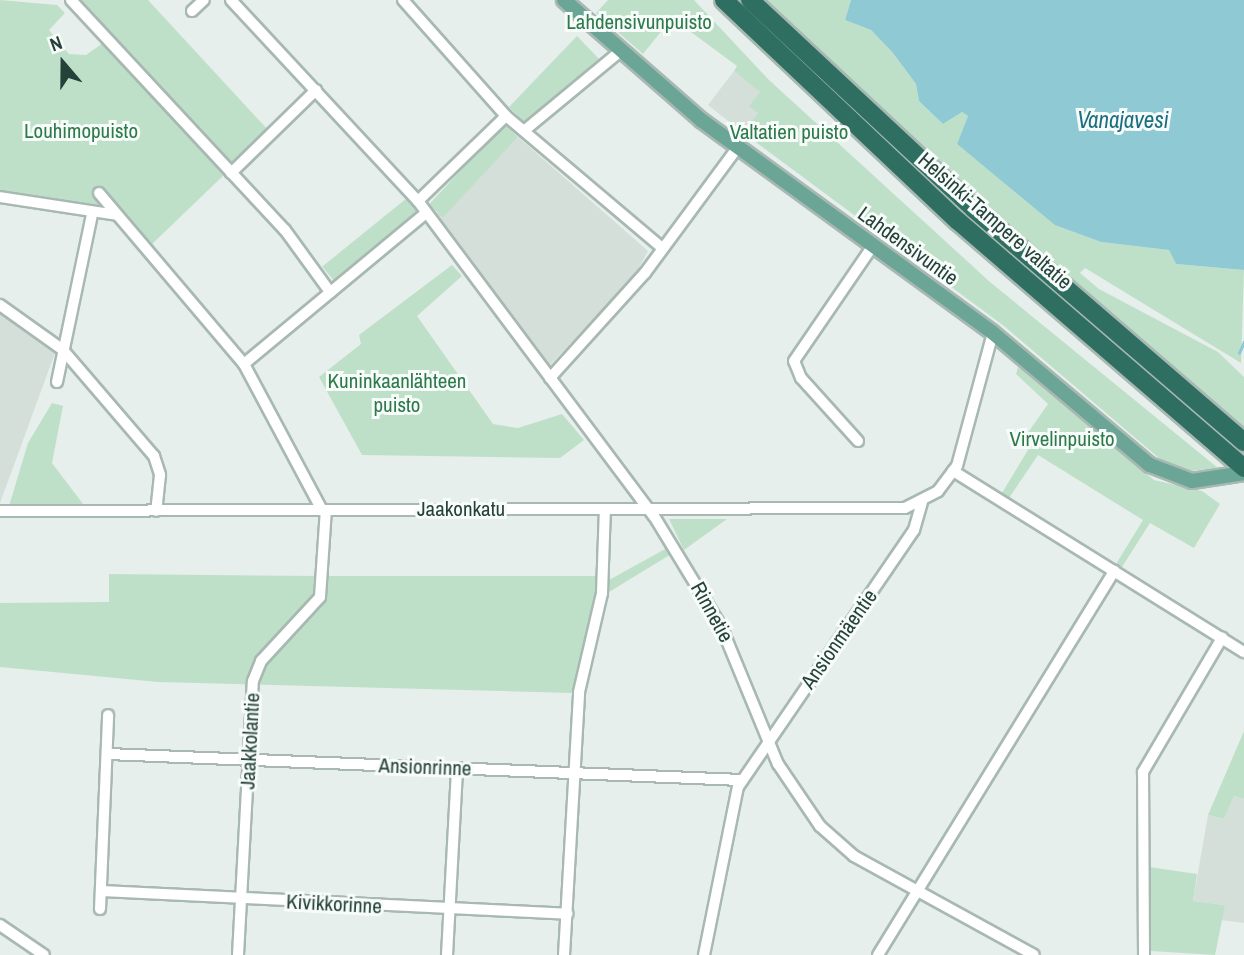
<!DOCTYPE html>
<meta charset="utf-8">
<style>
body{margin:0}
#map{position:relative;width:1244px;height:955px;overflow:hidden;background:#e6efeb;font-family:"Archivo Narrow",sans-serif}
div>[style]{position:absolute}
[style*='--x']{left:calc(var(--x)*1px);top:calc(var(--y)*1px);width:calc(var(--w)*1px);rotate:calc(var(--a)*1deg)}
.built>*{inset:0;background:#d4dfda}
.green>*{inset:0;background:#bfe0c8;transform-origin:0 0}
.water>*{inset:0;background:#8ec9d4}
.stream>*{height:2.5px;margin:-1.25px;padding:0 1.25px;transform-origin:1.25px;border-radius:1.25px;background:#8ec9d4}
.roads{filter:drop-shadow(2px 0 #a8b8b2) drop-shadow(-2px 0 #a8b8b2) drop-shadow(0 2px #a8b8b2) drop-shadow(0 -2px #a8b8b2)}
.minor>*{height:10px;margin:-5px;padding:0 5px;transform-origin:5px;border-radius:5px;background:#fff}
.major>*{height:14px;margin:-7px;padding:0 7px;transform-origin:7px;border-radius:7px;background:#6aa596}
.highway>*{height:18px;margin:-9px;padding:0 9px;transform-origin:9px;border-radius:9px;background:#2f6f62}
span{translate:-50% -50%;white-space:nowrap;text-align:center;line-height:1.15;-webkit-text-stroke:6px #f7fbf9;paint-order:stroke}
.park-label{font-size:21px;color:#2d7a4b}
.street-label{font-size:21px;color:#24423a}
.water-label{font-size:23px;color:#1c6f80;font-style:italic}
.north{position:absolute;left:28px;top:28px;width:70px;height:70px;-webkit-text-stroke:5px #f7fbf9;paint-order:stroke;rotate:340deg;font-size:19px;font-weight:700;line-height:28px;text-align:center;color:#24423a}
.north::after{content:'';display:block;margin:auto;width:24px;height:32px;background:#24423a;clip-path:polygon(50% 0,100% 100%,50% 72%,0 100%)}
</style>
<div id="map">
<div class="built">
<div style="clip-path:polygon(734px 71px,761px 92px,758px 113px,742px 132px,708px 105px)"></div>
<div style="clip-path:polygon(518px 137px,648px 251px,634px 277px,549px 366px,436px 214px)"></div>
<div style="clip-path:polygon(0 310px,55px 353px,0 503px)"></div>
<div style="clip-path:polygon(1234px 796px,1244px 799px,1244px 923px,1221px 920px,1225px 905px,1193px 901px,1208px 815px,1224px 819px)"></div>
</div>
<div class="green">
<div style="clip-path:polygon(0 0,57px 5px,65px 13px,49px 30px,69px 54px,86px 55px,103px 43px,226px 173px,151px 245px,121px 212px,0 192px)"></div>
<div style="clip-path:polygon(79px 0,148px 0,268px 130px,233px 165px)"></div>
<div style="clip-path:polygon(608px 0,694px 0,769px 80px,990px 282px,1218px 468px,1191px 471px,1160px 459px,1004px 326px,742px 132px,758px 113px,749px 106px,760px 92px,734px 71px,737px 66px,672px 18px,643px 54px,596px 13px)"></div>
<div style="clip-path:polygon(765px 0,851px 0,845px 20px,871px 30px,893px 53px,916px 84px,919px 101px,943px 124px,962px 112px,968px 116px,957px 144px,1056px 225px,1101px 242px,1169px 250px,1176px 264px,1244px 270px,1241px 363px,1085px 268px,1080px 273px,1099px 289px,1218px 352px,1244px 377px,1244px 427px,1010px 230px)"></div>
<div style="clip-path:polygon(577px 36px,602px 62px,526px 124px,509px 107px)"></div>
<div style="left:504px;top:124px;width:19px;height:110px;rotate:43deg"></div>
<div style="left:407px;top:198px;width:19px;height:109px;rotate:51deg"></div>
<div style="clip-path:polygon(452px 265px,462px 276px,417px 316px,493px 424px,518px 428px,562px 414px,584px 440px,560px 458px,362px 455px,319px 377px,361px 344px,359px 335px)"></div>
<div style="clip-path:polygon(1018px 367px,1154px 480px,1202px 491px,1220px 504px,1194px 548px,1150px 523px,1122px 567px,1116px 564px,1143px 520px,1038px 455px,1009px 498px,1002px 493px,1034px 440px,1027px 434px,1048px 404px,1016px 374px)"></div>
<div style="clip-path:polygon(52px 403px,63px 406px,52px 463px,83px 504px,9px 506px,28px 443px)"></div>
<div style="clip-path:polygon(669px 519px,727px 519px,684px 550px)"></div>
<div style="clip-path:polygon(667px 548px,673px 553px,609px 592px,609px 580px)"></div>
<div style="clip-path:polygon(109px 574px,318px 576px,599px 576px,573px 693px,158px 682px,0 667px,0 603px,109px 602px)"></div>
<div style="clip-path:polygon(1244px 731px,1244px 799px,1234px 796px,1224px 819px,1208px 815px)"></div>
<div style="clip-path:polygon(1149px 867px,1197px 874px,1193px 901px,1225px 905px,1215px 955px,1151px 951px)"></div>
</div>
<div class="water">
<div style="clip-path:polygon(851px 0,1244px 0,1244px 270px,1176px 264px,1169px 250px,1101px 242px,1055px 225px,957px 144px,968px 116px,962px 112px,943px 124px,919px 101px,916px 84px,893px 53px,871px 30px,845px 20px)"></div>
</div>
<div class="stream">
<div style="--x:1239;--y:353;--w:12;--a:-66"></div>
</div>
<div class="roads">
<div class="minor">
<div style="--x:71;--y:0;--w:314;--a:47.1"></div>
<div style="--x:285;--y:230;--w:77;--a:54"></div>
<div style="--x:231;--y:0;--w:275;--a:47.1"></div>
<div style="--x:418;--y:201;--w:394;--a:53.2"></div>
<div style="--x:654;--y:516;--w:129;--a:58.7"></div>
<div style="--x:721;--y:626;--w:149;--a:67.6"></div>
<div style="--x:778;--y:764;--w:75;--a:55.9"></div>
<div style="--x:820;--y:826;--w:45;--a:41.4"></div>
<div style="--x:854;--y:856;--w:205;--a:28.8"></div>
<div style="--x:403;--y:0;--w:155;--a:48.4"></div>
<div style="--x:506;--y:116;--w:203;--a:40.2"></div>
<div style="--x:192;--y:11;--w:16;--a:-43"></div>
<div style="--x:525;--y:130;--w:121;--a:-39.6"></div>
<div style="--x:231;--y:173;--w:119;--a:-44.3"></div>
<div style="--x:99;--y:193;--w:224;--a:49.7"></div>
<div style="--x:244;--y:364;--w:166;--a:61.9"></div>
<div style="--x:0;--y:197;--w:118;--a:8.7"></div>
<div style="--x:418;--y:201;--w:122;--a:-44"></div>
<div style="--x:0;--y:305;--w:77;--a:35.5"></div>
<div style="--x:63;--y:350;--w:140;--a:49.4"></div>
<div style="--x:154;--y:456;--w:20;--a:72"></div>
<div style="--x:160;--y:475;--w:36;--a:96"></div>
<div style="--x:244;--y:364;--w:236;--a:-39.7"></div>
<div style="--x:550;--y:378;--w:142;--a:-47.9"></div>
<div style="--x:645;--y:273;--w:155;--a:-53.6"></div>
<div style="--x:57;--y:382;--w:171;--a:-78.2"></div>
<div style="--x:858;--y:441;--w:85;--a:-132.1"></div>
<div style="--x:801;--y:378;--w:18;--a:-112"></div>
<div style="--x:794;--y:361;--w:138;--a:-55.6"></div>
<div style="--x:953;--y:471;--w:343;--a:31.9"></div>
<div style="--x:0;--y:511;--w:905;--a:-0.19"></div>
<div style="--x:905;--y:508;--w:37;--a:-27"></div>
<div style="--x:938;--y:491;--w:31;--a:-53"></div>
<div style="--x:957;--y:466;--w:138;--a:-74.9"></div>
<div style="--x:108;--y:754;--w:635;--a:2.35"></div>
<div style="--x:102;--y:891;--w:466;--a:2.8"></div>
<div style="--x:100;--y:909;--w:194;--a:-87.6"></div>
<div style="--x:0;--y:925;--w:53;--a:34.3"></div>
<div style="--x:238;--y:955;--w:274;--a:-86.9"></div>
<div style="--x:253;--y:681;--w:22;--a:-68"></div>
<div style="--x:261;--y:661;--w:87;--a:-47.3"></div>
<div style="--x:320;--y:597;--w:87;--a:-86.1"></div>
<div style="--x:447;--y:955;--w:187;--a:-86.9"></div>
<div style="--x:564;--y:955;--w:263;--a:-86.7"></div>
<div style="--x:579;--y:692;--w:102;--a:-76.9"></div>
<div style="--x:602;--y:593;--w:84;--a:-88"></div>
<div style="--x:704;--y:955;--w:171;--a:-78.6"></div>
<div style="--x:738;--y:787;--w:311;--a:-55.6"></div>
<div style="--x:914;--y:530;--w:29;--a:-74"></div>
<div style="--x:878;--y:955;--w:451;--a:-58.4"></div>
<div style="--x:1144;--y:955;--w:183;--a:-90.3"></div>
<div style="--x:1143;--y:772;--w:156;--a:-59.5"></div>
</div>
<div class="major">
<div style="--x:564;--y:0;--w:182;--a:41.2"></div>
<div style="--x:701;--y:120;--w:361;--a:36.1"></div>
<div style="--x:993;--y:333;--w:205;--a:40.1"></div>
<div style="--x:1150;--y:465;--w:45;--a:20.9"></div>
<div style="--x:1192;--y:481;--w:53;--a:-8.7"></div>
</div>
<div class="highway">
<div style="--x:724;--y:0;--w:322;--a:43.4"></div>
<div style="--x:958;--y:221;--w:378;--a:40.8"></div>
<div style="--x:750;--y:0;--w:306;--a:43"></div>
<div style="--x:974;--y:209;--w:357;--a:40.8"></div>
</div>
</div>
<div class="park-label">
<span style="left:639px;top:22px">Lahdensivunpuisto</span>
<span style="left:81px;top:131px">Louhimopuisto</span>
<span style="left:789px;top:132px">Valtatien puisto</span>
<span style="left:397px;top:393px">Kuninkaanlähteen<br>puisto</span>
<span style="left:1062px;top:439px">Virvelinpuisto</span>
</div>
<div class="street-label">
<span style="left:995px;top:221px;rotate:41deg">Helsinki-Tampere valtatie</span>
<span style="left:908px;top:246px;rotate:36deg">Lahdensivuntie</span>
<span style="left:461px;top:509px">Jaakonkatu</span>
<span style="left:712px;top:612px;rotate:61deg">Rinnetie</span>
<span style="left:839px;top:639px;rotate:-55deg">Ansionmäentie</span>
<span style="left:250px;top:741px;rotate:-87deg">Jaakkolantie</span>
<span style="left:425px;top:767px;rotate:2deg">Ansionrinne</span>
<span style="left:334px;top:904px;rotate:3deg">Kivikkorinne</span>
</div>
<div class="water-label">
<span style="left:1123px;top:120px">Vanajavesi</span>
</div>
<div class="north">N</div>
</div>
